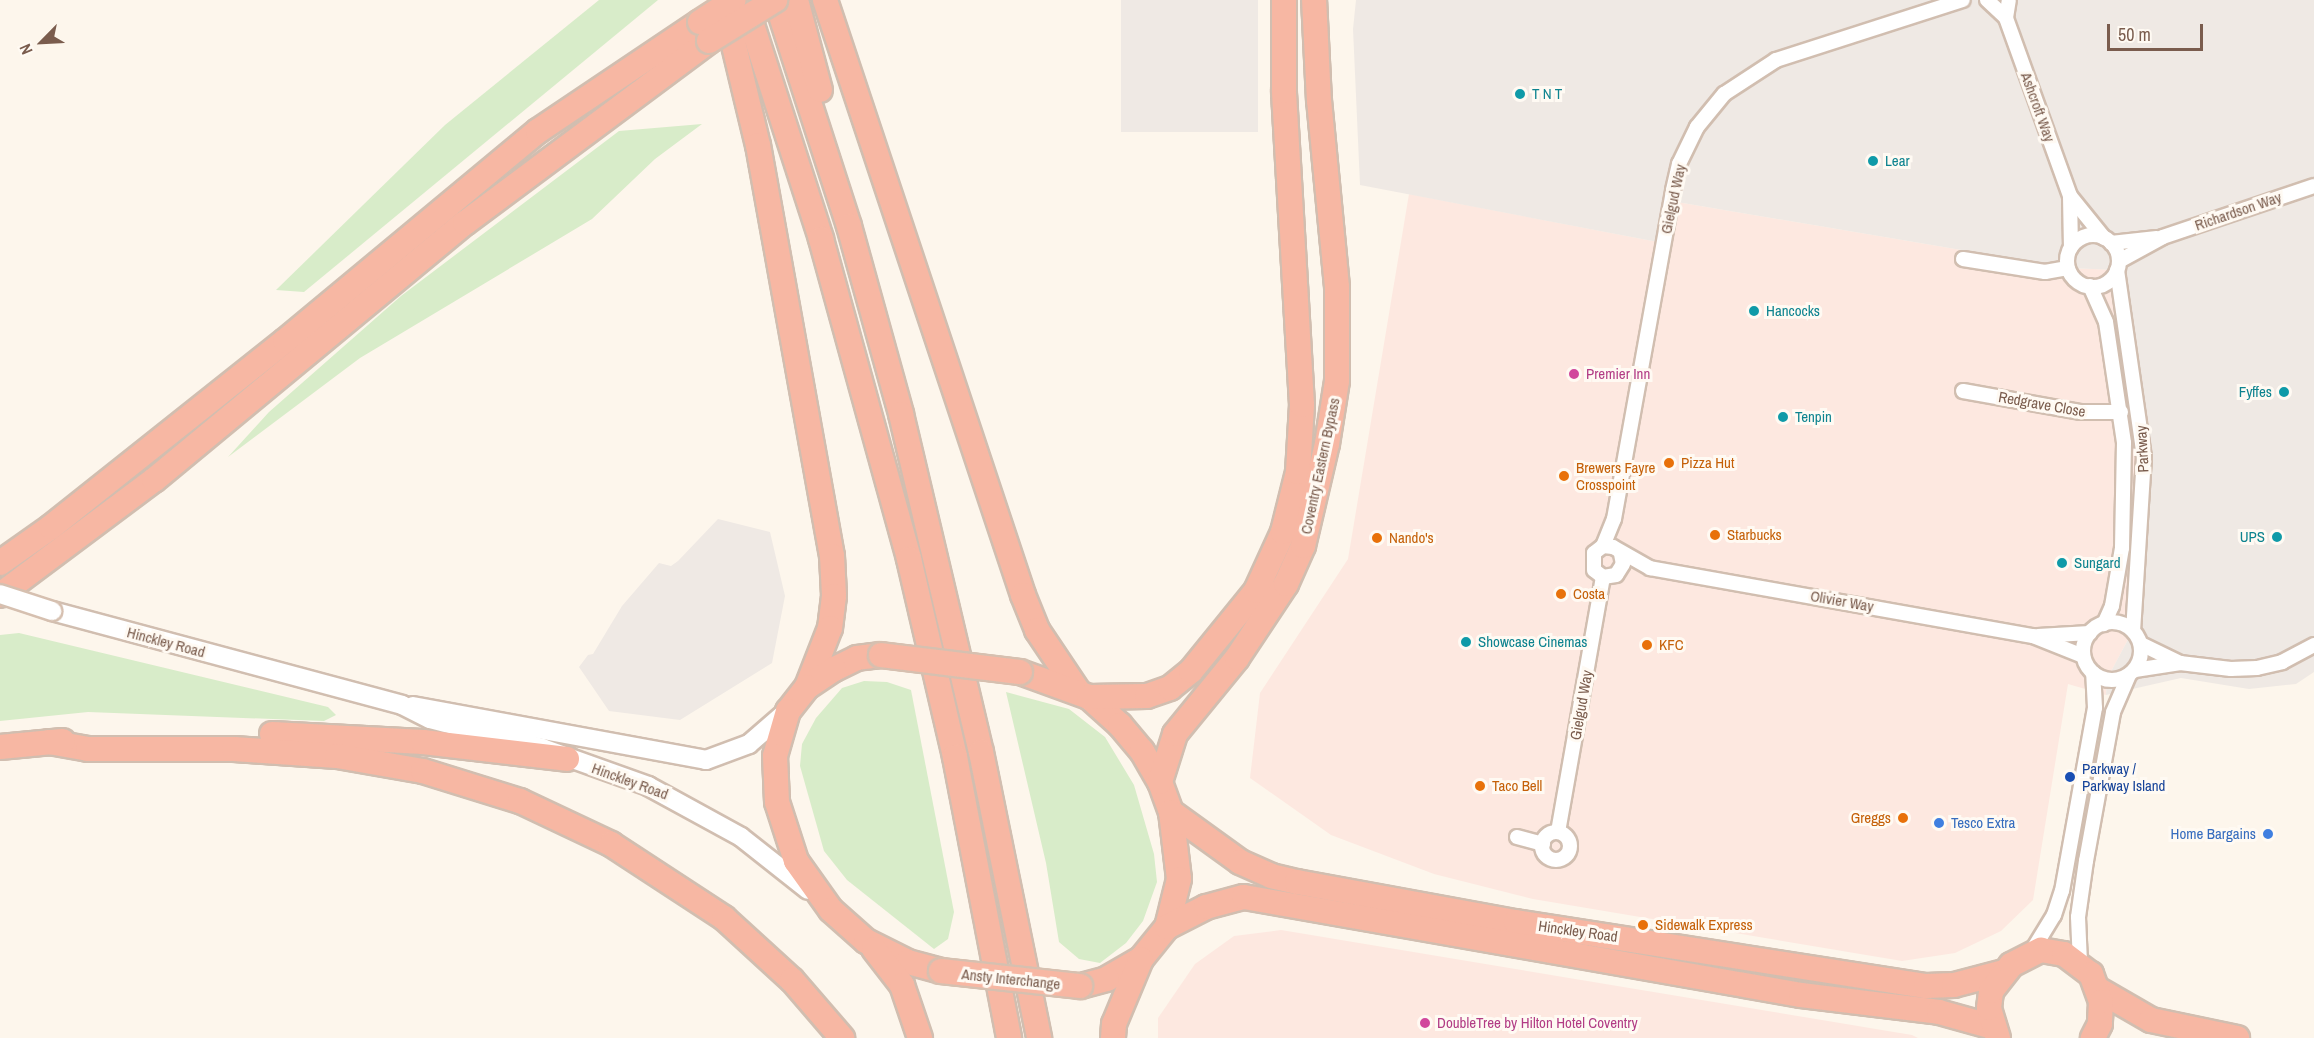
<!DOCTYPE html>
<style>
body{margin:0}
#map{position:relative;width:2314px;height:1038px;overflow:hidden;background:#fdf6ec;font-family:"Archivo Narrow",sans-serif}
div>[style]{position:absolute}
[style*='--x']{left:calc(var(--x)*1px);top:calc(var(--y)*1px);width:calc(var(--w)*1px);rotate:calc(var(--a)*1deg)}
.commercial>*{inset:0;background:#fde8e0}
.industrial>*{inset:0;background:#efe9e4;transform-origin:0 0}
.green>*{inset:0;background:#d8ecc9}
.roads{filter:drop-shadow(2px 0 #d1beb0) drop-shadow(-2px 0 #d1beb0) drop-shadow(0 2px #d1beb0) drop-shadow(0 -2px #d1beb0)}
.street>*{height:14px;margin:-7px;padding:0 7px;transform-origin:7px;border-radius:7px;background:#fff}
.street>.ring{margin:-7px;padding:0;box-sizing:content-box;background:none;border:14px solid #fff;border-radius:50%}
.secondary>*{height:18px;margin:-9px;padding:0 9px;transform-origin:9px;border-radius:9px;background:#fff}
.highway>*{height:24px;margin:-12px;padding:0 12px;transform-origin:12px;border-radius:12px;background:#f7b7a3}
.bridges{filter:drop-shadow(2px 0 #d6c0b0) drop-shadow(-2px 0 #d6c0b0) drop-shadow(0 2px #d6c0b0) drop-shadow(0 -2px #d6c0b0)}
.secondary-bridge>*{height:18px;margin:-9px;padding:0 9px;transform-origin:9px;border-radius:9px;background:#fff}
.highway-bridge>*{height:24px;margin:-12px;padding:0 12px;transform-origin:12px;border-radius:12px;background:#f7b7a3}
.dots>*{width:16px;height:16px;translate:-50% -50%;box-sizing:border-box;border:3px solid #fffaf3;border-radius:50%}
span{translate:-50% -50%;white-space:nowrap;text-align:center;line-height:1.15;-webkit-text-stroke:6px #fffaf3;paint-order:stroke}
.culture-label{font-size:15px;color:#0d838f}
.left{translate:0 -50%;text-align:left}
.right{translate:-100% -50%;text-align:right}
.street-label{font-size:15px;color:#7a5c4d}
.hotel-label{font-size:15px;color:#b23c85}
.food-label{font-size:15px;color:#c56008}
.transit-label{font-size:15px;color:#164399}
.shop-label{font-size:15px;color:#366cbe}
.north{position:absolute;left:12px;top:12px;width:60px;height:60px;-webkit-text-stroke:4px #fffaf3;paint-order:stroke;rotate:246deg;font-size:16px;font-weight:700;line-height:24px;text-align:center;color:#7a5c4d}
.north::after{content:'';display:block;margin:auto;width:21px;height:27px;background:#7a5c4d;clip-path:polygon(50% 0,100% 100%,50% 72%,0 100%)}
.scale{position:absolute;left:2107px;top:24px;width:96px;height:27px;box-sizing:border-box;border:3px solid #7a5c4d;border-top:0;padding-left:8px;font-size:18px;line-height:21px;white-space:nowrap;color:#7a5c4d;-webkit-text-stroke:4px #fffaf3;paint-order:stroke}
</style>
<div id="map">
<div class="commercial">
<div style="clip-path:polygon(1409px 194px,1663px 243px,1671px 201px,2068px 268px,2117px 270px,2141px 427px,2133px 630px,2107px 679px,2106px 695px,2068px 684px,2033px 900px,2001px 931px,1955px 953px,1902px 961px,1533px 899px,1434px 874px,1331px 835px,1250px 778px,1260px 693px,1348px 559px)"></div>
<div style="clip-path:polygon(1281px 930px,1912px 1035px,1918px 1038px,1158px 1038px,1158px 1018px,1195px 964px,1234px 936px)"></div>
</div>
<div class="industrial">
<div style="left:1121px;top:0;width:137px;height:132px"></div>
<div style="clip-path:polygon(1356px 0,2314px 0,2314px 672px,2296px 684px,2249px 689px,2181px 678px,2106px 695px,2107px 679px,2133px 630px,2143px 499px,2117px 270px,2068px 268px,1671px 201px,1663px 243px,1360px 185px,1353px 29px)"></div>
<div style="clip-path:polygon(718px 519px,770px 532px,785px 596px,772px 663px,680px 720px,609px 711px,579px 667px,588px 655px,593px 654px,622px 606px,659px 563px,671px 566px,678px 561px)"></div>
</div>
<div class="green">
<div style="clip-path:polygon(599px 0,658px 0,304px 292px,276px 290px,445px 125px)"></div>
<div style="clip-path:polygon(702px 124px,655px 159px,592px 219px,360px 358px,228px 457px,269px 412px,401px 296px,619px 131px)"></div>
<div style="clip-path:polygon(19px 633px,328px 707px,336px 715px,324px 721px,88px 712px,0 721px,0 635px)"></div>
<div style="clip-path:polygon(864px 681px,887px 682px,911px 690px,954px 912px,948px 939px,934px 949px,847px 880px,824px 851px,800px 766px,802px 744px,816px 718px,842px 688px)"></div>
<div style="clip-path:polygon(1006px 692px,1069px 709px,1105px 737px,1134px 785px,1154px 854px,1157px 882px,1143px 921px,1126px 943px,1100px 963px,1079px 959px,1059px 942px,1046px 863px)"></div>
</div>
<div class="roads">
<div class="street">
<div style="--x:1987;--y:0;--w:26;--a:43"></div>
<div style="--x:2006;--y:18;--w:189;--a:70.2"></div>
<div style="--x:2070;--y:196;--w:51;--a:88.9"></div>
<div style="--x:2006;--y:18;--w:18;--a:-81"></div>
<div style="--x:2070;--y:196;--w:54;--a:51"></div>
<div class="ring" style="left:2067px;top:235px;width:38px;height:38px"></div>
<div style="--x:2111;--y:243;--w:46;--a:-6.2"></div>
<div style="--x:1963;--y:259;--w:83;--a:9"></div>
<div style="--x:2045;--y:272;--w:23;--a:-10"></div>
<div style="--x:2119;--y:261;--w:50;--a:-28.6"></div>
<div style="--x:2163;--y:237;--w:159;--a:-18.7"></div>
<div style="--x:2117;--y:270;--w:189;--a:81.8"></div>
<div style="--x:2144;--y:457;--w:173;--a:93.6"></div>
<div style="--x:2090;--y:286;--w:39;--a:66"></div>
<div style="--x:2106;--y:322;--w:122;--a:81.5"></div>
<div style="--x:2124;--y:443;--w:105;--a:91.1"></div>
<div style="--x:2122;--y:548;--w:59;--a:99.8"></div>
<div style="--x:2112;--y:606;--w:20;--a:114"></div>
<div style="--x:1963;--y:391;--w:120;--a:10.1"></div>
<div style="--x:2081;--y:412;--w:40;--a:0"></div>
<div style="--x:1603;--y:546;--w:29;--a:-68"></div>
<div style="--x:1614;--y:519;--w:334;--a:-79.8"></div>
<div style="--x:1673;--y:190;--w:27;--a:-77"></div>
<div style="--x:1679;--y:164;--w:41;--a:-64.1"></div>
<div style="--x:1697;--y:127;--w:43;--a:-50.7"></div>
<div style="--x:1724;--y:94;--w:62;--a:-33.2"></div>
<div style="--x:1776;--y:60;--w:196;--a:-17.8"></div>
<div style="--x:1621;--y:554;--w:10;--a:79"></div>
<div style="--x:1623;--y:564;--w:13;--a:122"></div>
<div style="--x:1616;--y:575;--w:13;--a:171"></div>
<div style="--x:1603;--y:577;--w:11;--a:-142"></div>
<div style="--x:1594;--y:570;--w:17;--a:-90"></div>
<div style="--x:1594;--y:553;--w:11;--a:-38"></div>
<div style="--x:1603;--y:546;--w:10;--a:6"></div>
<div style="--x:1613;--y:547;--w:43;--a:29.6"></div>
<div style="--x:1650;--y:568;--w:389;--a:10.1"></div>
<div style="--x:2033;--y:636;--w:54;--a:21.8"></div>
<div class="ring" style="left:2083px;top:622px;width:44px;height:44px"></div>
<div style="--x:2038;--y:636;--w:52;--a:-3.3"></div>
<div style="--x:2141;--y:644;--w:43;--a:26"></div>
<div style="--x:2135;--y:670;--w:46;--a:-8.8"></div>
<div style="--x:2180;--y:663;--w:51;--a:6.7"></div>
<div style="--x:2231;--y:669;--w:26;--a:-2"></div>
<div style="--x:2257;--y:668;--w:26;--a:-13"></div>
<div style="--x:2282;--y:662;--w:36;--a:-28"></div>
<div style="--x:1558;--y:832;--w:259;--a:-80"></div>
<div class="ring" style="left:1542px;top:832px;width:14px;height:14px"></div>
<div style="--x:1517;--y:837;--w:27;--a:15"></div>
<div style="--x:2032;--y:951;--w:42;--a:-58.6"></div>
<div style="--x:2054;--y:915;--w:25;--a:-72"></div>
<div style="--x:2062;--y:891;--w:186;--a:-79.8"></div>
<div style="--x:2095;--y:708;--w:35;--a:-93"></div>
<div style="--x:2080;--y:963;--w:46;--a:-92.5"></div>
<div style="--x:2078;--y:917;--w:57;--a:-81.9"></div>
<div style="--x:2086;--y:861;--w:151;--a:-79.7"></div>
<div style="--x:2113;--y:712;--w:40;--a:-66.6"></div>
</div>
<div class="secondary">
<div style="--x:52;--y:611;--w:362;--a:15"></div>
<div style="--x:402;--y:705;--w:31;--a:27"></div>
<div style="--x:430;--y:719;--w:116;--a:14.5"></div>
<div style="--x:542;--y:748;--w:113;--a:19.7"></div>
<div style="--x:648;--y:786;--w:106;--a:28.7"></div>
<div style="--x:741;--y:837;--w:85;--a:38.3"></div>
<div style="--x:413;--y:706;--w:298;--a:10.4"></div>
<div style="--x:706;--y:760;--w:46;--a:-20.4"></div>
<div style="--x:749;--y:744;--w:50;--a:-41"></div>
</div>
<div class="highway">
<div style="--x:744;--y:0;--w:251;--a:72.1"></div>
<div style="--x:821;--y:239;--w:332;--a:74.6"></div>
<div style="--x:909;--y:559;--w:203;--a:76.9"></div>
<div style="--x:955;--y:757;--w:286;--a:79.1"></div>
<div style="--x:776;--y:0;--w:237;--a:72.1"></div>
<div style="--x:849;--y:226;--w:195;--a:74.5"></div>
<div style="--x:901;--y:414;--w:347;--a:76.7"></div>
<div style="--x:981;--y:752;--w:292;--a:78.5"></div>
<div style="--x:796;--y:0;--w:93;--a:75.1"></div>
<div style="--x:825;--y:0;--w:627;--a:71.59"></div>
<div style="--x:1023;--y:595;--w:38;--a:68"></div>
<div style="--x:1037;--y:630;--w:73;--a:56.1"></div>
<div style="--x:725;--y:8;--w:141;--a:76.5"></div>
<div style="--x:758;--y:145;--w:418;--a:79.8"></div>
<div style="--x:832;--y:556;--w:40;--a:87.1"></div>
<div style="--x:834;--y:596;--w:32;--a:97"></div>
<div style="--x:830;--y:628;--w:63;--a:111.3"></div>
<div style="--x:0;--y:563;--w:62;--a:-35.2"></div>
<div style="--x:51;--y:527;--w:299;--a:-38.5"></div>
<div style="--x:285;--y:341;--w:329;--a:-39.7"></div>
<div style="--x:538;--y:131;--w:195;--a:-33.9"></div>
<div style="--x:0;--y:595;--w:192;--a:-36.8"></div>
<div style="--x:154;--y:480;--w:403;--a:-39.6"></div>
<div style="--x:465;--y:223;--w:304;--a:-36.7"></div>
<div style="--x:881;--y:655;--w:24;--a:173"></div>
<div style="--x:857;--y:658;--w:25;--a:154"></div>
<div style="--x:834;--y:669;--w:32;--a:146"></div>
<div style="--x:807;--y:687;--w:31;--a:128"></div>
<div style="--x:788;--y:711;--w:47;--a:106.1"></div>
<div style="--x:775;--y:756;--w:46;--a:87.5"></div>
<div style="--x:777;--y:802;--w:62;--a:72.1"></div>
<div style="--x:796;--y:861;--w:60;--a:54.5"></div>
<div style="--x:831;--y:910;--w:47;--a:41.5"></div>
<div style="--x:866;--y:941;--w:47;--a:26.6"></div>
<div style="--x:908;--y:962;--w:34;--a:15"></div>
<div style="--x:1020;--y:672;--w:73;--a:19.9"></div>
<div style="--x:1089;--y:697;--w:42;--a:42.1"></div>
<div style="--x:1120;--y:725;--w:34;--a:50"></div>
<div style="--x:1142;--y:751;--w:36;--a:60"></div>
<div style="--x:1160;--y:782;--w:32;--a:70"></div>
<div style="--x:1171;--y:812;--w:67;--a:83.2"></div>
<div style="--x:1179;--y:879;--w:49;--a:104"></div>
<div style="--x:1167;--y:927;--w:41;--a:129.1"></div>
<div style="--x:1141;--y:959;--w:39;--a:150"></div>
<div style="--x:1107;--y:979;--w:28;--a:165"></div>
<div style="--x:1089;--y:697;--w:58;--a:-1"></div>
<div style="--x:1147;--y:696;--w:24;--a:-19"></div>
<div style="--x:1170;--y:688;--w:27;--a:-39"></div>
<div style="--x:1191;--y:671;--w:103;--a:-50.9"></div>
<div style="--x:1256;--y:591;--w:65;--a:-65.4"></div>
<div style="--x:1283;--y:532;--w:62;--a:-76"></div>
<div style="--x:1298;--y:472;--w:67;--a:-86.6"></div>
<div style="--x:1302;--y:405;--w:315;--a:-93.3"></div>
<div style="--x:1284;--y:91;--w:91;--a:-90"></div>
<div style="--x:272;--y:734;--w:151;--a:3"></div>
<div style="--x:423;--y:742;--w:145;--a:6.7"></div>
<div style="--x:49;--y:742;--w:40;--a:10"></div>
<div style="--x:88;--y:749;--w:146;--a:0"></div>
<div style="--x:234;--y:749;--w:103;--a:3.9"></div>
<div style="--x:337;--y:756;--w:87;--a:9.9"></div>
<div style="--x:423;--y:771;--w:102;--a:17.2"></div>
<div style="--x:520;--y:801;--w:101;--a:25.3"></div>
<div style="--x:611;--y:844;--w:135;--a:33.2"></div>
<div style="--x:724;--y:918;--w:92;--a:42.4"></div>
<div style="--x:792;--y:980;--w:77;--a:49.2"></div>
<div style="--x:0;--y:747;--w:63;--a:-5.4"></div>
<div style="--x:1160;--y:782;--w:50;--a:-72.6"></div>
<div style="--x:1175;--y:734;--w:98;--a:-50.8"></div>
<div style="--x:1237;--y:658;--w:89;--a:-56.5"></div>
<div style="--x:1286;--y:584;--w:42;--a:-65.9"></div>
<div style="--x:1303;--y:546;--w:105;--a:-76.8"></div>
<div style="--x:1327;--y:444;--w:64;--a:-81"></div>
<div style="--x:1337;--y:381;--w:94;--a:-90"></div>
<div style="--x:1337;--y:287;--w:187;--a:-95.5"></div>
<div style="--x:1319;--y:101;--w:101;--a:-92.8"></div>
<div style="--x:1171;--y:812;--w:85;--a:35.9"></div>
<div style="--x:1240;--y:862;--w:34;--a:24"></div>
<div style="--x:1271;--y:876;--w:27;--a:13"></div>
<div style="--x:1297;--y:882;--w:223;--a:10.4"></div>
<div style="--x:1516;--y:922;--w:415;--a:8.9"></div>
<div style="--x:1926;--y:986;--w:28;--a:-2"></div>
<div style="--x:1954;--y:985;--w:52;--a:-14.6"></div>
<div style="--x:1167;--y:927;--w:44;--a:-27.1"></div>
<div style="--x:1206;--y:907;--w:39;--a:-15"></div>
<div style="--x:1244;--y:897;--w:566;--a:9.98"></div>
<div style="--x:1801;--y:995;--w:139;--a:7"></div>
<div style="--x:1939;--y:1012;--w:56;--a:15.5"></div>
<div style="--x:874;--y:949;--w:46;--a:52.1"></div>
<div style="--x:902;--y:985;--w:56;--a:71.2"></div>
<div style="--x:2099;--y:990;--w:60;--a:30"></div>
<div style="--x:2151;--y:1020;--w:88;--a:11.8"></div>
<div style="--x:1113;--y:1038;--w:14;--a:-86"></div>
<div style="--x:1114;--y:1024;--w:70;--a:-67.4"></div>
<div style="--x:1998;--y:1038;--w:31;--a:-107"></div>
<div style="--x:1989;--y:1008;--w:17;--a:-83"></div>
<div style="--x:1991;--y:991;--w:33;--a:-52"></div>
<div style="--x:2011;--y:965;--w:34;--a:-27"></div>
<div style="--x:2041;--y:950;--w:23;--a:10"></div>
<div style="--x:2064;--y:954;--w:34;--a:37"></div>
<div style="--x:2091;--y:974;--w:30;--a:70"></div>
<div style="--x:2101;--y:1002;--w:22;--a:93"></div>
<div style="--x:2100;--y:1024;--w:16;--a:117"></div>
</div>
</div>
<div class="bridges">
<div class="secondary-bridge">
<div style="--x:0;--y:594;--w:55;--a:18.1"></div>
</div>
<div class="highway-bridge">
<div style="--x:700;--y:22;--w:40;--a:-32.9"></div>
<div style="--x:709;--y:41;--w:78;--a:-31.8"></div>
<div style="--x:881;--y:655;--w:140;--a:7"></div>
<div style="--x:941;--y:971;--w:140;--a:6.2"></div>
</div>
</div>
<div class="dots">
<div style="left:1520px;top:94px;background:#0f9aa8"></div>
<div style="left:1873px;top:161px;background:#0f9aa8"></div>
<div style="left:1754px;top:311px;background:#0f9aa8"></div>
<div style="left:1574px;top:374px;background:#d1479c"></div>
<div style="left:2284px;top:392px;background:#0f9aa8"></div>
<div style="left:1783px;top:417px;background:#0f9aa8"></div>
<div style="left:1669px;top:463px;background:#e8710a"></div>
<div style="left:1564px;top:476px;background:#e8710a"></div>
<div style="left:1715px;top:535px;background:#e8710a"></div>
<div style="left:2277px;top:537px;background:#0f9aa8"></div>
<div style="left:1377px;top:538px;background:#e8710a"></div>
<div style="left:2062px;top:563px;background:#0f9aa8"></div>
<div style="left:1561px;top:594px;background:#e8710a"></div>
<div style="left:1466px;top:642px;background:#0f9aa8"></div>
<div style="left:1647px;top:645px;background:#e8710a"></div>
<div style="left:2070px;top:777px;background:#1a4fb4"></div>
<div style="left:1480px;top:786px;background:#e8710a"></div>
<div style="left:1903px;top:818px;background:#e8710a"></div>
<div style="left:1939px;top:823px;background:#3f7fe0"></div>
<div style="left:2268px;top:834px;background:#3f7fe0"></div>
<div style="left:1643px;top:925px;background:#e8710a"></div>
<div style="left:1425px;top:1023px;background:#d1479c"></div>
</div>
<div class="culture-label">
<span class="left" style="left:1532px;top:94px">T N T</span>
<span class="left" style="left:1885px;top:161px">Lear</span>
<span class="left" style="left:1766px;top:311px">Hancocks</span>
<span class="right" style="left:2272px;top:392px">Fyffes</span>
<span class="left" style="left:1795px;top:417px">Tenpin</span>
<span class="right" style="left:2265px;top:537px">UPS</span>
<span class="left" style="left:2074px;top:563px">Sungard</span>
<span class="left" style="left:1478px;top:642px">Showcase Cinemas</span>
</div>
<div class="street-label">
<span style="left:2038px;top:107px;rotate:70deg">Ashcroft Way</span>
<span style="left:1673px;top:199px;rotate:-78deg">Gielgud Way</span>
<span style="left:2238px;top:211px;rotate:-19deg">Richardson Way</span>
<span style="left:2042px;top:404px;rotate:10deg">Redgrave Close</span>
<span style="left:2142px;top:449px;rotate:-93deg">Parkway</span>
<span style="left:1320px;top:466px;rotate:-78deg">Coventry Eastern Bypass</span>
<span style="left:1842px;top:601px;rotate:10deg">Olivier Way</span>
<span style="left:166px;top:642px;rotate:15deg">Hinckley Road</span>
<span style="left:1581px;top:705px;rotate:-80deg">Gielgud Way</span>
<span style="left:630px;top:781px;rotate:20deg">Hinckley Road</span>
<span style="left:1578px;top:931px;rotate:8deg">Hinckley Road</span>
<span style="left:1011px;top:979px;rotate:6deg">Ansty Interchange</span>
</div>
<div class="hotel-label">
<span class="left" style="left:1586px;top:374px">Premier Inn</span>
<span class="left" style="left:1437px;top:1023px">DoubleTree by Hilton Hotel Coventry</span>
</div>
<div class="food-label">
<span class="left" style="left:1681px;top:463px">Pizza Hut</span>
<span class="left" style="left:1576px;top:476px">Brewers Fayre<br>Crosspoint</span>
<span class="left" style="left:1727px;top:535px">Starbucks</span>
<span class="left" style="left:1389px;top:538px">Nando's</span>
<span class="left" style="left:1573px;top:594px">Costa</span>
<span class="left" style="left:1659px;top:645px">KFC</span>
<span class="left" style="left:1492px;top:786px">Taco Bell</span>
<span class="right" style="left:1891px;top:818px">Greggs</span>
<span class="left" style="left:1655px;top:925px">Sidewalk Express</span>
</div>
<div class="transit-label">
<span class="left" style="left:2082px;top:777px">Parkway /<br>Parkway Island</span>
</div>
<div class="shop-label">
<span class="left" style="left:1951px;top:823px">Tesco Extra</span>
<span class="right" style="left:2256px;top:834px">Home Bargains</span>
</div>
<div class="north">N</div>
<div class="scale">50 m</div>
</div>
